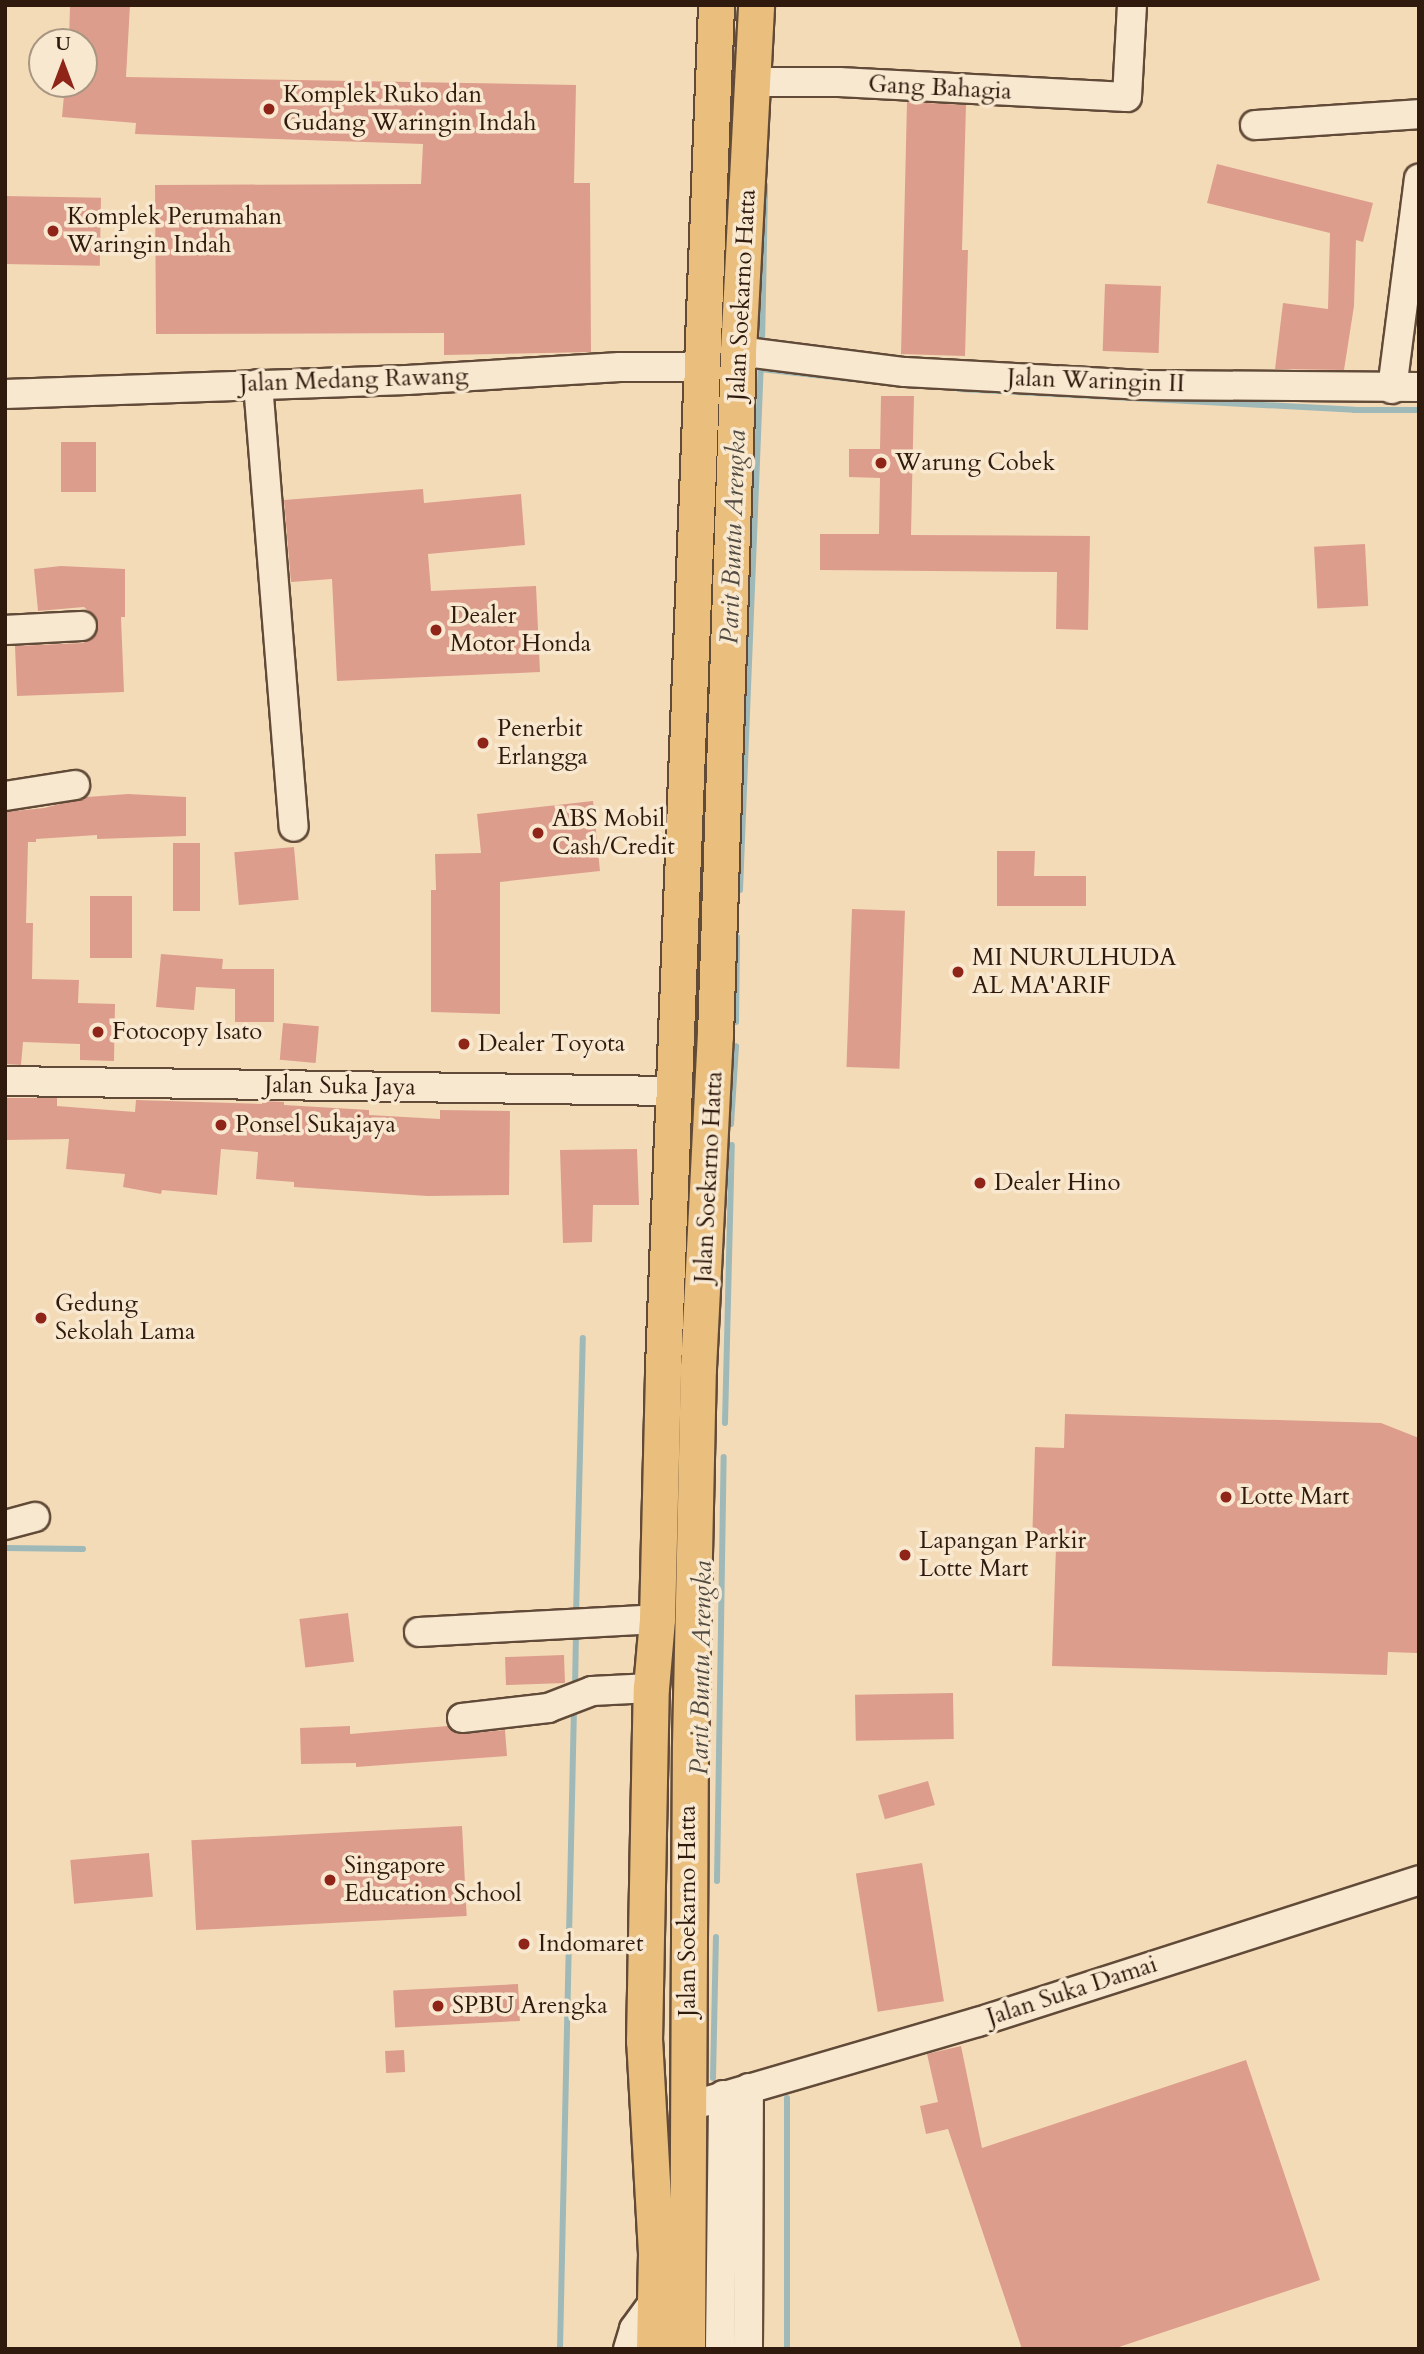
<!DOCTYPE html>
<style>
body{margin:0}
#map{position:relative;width:1424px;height:2354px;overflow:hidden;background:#f4dbb7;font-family:Cardo,serif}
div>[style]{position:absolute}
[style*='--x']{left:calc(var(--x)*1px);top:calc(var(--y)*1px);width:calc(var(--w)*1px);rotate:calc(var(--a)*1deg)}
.stream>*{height:6px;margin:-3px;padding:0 3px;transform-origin:3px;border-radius:3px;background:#9fb9b8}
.building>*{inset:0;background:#dd9d8c;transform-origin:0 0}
.roads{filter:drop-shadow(2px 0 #614a38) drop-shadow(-2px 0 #614a38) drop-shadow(0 2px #614a38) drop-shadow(0 -2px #614a38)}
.minor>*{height:28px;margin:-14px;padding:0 14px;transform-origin:14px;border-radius:14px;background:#f8e8d0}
.major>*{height:35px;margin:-17.5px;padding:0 17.5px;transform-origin:17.5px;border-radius:17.5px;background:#eabe7c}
.dots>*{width:19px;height:19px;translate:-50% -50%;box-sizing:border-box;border:4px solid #f8e8d0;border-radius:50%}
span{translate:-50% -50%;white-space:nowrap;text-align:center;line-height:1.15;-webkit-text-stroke:7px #f8e8d0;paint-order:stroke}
.street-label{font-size:24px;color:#301a0d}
.poi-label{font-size:24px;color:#301a0d}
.left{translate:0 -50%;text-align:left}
.water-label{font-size:26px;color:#514a40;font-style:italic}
.frame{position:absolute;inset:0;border:7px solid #301a0d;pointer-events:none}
.north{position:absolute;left:28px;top:28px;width:70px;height:70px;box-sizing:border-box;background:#f8e8d0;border:2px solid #a89682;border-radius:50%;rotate:0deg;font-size:19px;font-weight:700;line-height:28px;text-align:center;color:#301a0d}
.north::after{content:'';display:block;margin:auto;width:24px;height:32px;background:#8f2418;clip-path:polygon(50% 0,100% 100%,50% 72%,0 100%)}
</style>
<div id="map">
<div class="stream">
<div style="--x:762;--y:346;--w:161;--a:-88.9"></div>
<div style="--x:761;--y:369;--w:91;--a:6.3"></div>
<div style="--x:959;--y:389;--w:396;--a:3"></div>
<div style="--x:1354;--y:410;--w:65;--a:0"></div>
<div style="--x:740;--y:890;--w:530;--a:-87.73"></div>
<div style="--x:736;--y:1022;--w:85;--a:-89.3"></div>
<div style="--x:731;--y:1124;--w:78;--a:-86.3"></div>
<div style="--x:725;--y:1423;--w:278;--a:-88.6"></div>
<div style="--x:5;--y:1548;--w:78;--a:0.7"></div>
<div style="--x:576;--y:1616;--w:278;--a:-88.6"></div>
<div style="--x:575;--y:1690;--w:59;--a:-89"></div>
<div style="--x:717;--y:1881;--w:424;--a:-89.1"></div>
<div style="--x:713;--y:2078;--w:141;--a:-88.8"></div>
<div style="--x:787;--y:2098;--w:251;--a:90"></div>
<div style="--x:560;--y:2349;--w:641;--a:-88.75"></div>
</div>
<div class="building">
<div style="clip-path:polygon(70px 5px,130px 5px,126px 77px,576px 85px,574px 183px,590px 183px,591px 352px,444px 355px,444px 333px,156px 334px,155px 185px,421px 184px,423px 144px,135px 134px,136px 123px,62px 117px,65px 84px,84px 84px,84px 42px,69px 42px)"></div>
<div style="clip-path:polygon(907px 102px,966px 105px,962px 250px,968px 250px,965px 356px,901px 354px)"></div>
<div style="clip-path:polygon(1217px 164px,1373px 203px,1363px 242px,1356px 240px,1354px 306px,1344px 370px,1275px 369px,1283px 303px,1328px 309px,1330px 233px,1207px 203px)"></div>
<div style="left:5px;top:196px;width:96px;height:68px;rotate:1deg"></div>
<div style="left:1105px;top:284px;width:56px;height:67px;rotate:2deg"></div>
<div style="clip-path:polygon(881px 396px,914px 396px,911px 535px,1090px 536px,1088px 630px,1056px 629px,1057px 572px,820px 570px,820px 534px,879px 534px,880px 478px,849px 477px,849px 449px,880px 449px)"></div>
<div style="left:61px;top:442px;width:35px;height:50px"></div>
<div style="clip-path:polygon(423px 489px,424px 503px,521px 494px,525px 545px,428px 554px,431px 591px,536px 586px,540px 672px,337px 681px,332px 579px,291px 582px,284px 500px)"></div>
<div style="left:1365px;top:544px;width:62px;height:51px;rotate:87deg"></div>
<div style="clip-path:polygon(61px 566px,125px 569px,125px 617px,121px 617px,124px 692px,17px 696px,15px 646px,83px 643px,97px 633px,96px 618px,84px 607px,38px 611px,34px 569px)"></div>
<div style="clip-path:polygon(128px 794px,186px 797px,186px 836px,97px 839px,97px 835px,36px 839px,36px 842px,28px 842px,26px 923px,33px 923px,32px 979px,79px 980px,78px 1003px,115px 1004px,114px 1061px,80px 1060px,80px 1044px,23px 1042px,21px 1065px,5px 1064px,5px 812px,44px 808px,87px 797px)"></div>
<div style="clip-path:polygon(593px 801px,600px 871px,500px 882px,500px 1014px,431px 1012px,431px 890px,436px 890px,435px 854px,481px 853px,477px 814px)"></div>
<div style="left:173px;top:843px;width:27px;height:68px"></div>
<div style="left:294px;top:847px;width:53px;height:60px;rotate:85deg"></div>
<div style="clip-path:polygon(997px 851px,1035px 851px,1034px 876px,1086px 876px,1086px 906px,997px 906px)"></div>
<div style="left:90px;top:896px;width:42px;height:62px"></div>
<div style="left:852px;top:909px;width:53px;height:158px;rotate:2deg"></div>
<div style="clip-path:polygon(161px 954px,223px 959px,222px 969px,274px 969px,274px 1022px,235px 1022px,235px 989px,196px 987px,194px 1010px,156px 1007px)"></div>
<div style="left:283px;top:1023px;width:36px;height:37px;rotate:5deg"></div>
<div style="clip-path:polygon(5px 1098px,57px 1098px,57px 1106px,135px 1112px,136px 1100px,262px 1104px,262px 1101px,284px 1102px,284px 1105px,369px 1110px,369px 1115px,440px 1119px,440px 1110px,510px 1111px,509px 1195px,427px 1196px,294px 1187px,294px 1182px,256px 1179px,258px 1152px,221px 1149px,217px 1195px,162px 1190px,161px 1194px,123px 1187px,125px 1174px,66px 1169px,69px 1139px,5px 1140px)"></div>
<div style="clip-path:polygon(637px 1149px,639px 1205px,593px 1205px,592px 1242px,563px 1243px,560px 1150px)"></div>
<div style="clip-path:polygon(1065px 1414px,1381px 1423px,1419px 1438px,1417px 1653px,1388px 1652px,1387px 1675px,1052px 1666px,1056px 1547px,1032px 1546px,1035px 1447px,1064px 1448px)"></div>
<div style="left:348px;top:1613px;width:49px;height:49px;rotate:83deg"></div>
<div style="left:564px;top:1655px;width:28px;height:59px;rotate:88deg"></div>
<div style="left:953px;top:1693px;width:46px;height:98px;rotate:89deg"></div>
<div style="clip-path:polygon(350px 1726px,350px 1734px,448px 1726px,455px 1733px,463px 1734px,505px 1730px,507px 1756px,356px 1767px,356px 1763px,301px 1764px,300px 1728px)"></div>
<div style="left:928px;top:1781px;width:25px;height:52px;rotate:74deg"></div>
<div style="left:462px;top:1826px;width:90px;height:271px;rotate:87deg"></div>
<div style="left:149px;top:1853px;width:44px;height:79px;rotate:85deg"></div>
<div style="left:922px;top:1863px;width:140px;height:67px;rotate:81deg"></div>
<div style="left:518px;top:1984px;width:37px;height:125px;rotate:87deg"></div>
<div style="clip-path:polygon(961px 2046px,982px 2148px,1246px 2060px,1320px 2280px,1113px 2349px,1022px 2349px,948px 2129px,926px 2134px,920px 2106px,938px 2102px,927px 2054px)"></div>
<div style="left:404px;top:2050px;width:22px;height:19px;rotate:87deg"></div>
</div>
<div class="roads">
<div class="minor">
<div style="--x:752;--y:82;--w:87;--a:0"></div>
<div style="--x:839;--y:82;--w:288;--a:3"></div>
<div style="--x:1127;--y:97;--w:92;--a:-86.9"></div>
<div style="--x:1255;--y:125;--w:164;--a:-3.8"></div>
<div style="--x:738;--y:351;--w:168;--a:7.2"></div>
<div style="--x:905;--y:372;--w:239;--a:3.1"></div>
<div style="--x:1144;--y:385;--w:275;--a:0.4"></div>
<div style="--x:258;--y:384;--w:444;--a:85.4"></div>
<div style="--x:1392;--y:389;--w:212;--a:-82.7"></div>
<div style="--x:5;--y:394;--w:402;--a:-2"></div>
<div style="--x:407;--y:380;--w:213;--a:-3.5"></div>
<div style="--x:620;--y:367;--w:84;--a:0"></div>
<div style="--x:5;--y:630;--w:77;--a:-3"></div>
<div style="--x:5;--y:796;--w:71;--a:-8.9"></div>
<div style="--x:5;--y:1081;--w:670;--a:0.86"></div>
<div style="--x:5;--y:1525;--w:31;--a:-15"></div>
<div style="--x:419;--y:1632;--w:238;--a:-3.1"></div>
<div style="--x:462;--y:1718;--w:87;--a:-6.6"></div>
<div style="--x:548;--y:1708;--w:47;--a:-21.1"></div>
<div style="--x:592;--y:1691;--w:59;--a:-2.9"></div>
<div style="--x:687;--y:2107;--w:303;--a:-16.3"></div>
<div style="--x:978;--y:2022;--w:463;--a:-17.8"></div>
<div style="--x:628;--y:2349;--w:21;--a:-73"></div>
<div style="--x:634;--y:2329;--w:34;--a:-54"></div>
<div style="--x:720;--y:2349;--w:254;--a:-89.3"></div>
<div style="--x:748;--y:2349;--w:261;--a:-89.8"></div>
</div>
<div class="major">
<div style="--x:654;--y:2349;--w:96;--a:-88.8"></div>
<div style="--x:656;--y:2253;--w:212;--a:-93.2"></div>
<div style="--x:644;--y:2041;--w:353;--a:-88.9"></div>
<div style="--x:651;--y:1688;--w:69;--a:-85"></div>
<div style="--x:657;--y:1619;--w:252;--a:-88.6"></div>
<div style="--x:663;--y:1367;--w:1363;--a:-87.77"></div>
<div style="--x:687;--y:2349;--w:604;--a:-89.72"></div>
<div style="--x:690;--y:1745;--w:377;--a:-88.8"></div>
<div style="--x:698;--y:1368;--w:333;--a:-87.1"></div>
<div style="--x:715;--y:1035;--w:684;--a:-88.07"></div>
<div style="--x:738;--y:351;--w:346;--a:-87"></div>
</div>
</div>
<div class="dots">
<div style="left:269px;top:109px;background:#8f2418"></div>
<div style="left:53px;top:231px;background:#8f2418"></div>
<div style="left:881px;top:463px;background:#8f2418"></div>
<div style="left:436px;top:630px;background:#8f2418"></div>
<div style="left:483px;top:743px;background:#8f2418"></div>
<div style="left:538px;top:833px;background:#8f2418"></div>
<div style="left:958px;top:972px;background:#8f2418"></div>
<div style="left:98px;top:1032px;background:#8f2418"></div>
<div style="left:464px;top:1044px;background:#8f2418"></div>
<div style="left:221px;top:1125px;background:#8f2418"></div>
<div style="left:980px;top:1183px;background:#8f2418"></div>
<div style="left:41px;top:1318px;background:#8f2418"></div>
<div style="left:1226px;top:1497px;background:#8f2418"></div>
<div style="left:905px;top:1555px;background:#8f2418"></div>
<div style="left:330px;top:1880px;background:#8f2418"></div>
<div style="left:524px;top:1944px;background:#8f2418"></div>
<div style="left:438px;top:2006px;background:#8f2418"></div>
</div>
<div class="street-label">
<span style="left:940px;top:88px;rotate:3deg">Gang Bahagia</span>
<span style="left:742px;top:295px;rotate:-87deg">Jalan Soekarno Hatta</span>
<span style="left:354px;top:380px;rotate:-2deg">Jalan Medang Rawang</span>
<span style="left:1096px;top:381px;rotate:2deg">Jalan Waringin II</span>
<span style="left:340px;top:1086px;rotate:1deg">Jalan Suka Jaya</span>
<span style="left:709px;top:1177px;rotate:-87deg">Jalan Soekarno Hatta</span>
<span style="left:688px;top:1911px;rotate:-90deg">Jalan Soekarno Hatta</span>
<span style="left:1072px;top:1991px;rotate:-18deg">Jalan Suka Damai</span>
</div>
<div class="poi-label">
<span class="left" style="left:283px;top:109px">Komplek Ruko dan<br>Gudang Waringin Indah</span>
<span class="left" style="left:67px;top:231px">Komplek Perumahan<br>Waringin Indah</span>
<span class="left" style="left:895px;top:463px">Warung Cobek</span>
<span class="left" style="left:450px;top:630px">Dealer<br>Motor Honda</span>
<span class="left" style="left:497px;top:743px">Penerbit<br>Erlangga</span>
<span class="left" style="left:552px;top:833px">ABS Mobil<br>Cash/Credit</span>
<span class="left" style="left:972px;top:972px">MI NURULHUDA<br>AL MA'ARIF</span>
<span class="left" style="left:112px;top:1032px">Fotocopy Isato</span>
<span class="left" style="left:478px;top:1044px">Dealer Toyota</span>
<span class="left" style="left:235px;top:1125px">Ponsel Sukajaya</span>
<span class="left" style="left:994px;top:1183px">Dealer Hino</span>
<span class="left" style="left:55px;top:1318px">Gedung<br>Sekolah Lama</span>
<span class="left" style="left:1240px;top:1497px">Lotte Mart</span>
<span class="left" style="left:919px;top:1555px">Lapangan Parkir<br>Lotte Mart</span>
<span class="left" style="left:344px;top:1880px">Singapore<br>Education School</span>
<span class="left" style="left:538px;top:1944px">Indomaret</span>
<span class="left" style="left:452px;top:2006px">SPBU Arengka</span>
</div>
<div class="water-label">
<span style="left:733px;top:537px;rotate:-88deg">Parit Buntu Arengka</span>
<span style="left:701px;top:1668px;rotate:-89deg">Parit Buntu Arengka</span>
</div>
<div class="frame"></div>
<div class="north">U</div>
</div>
